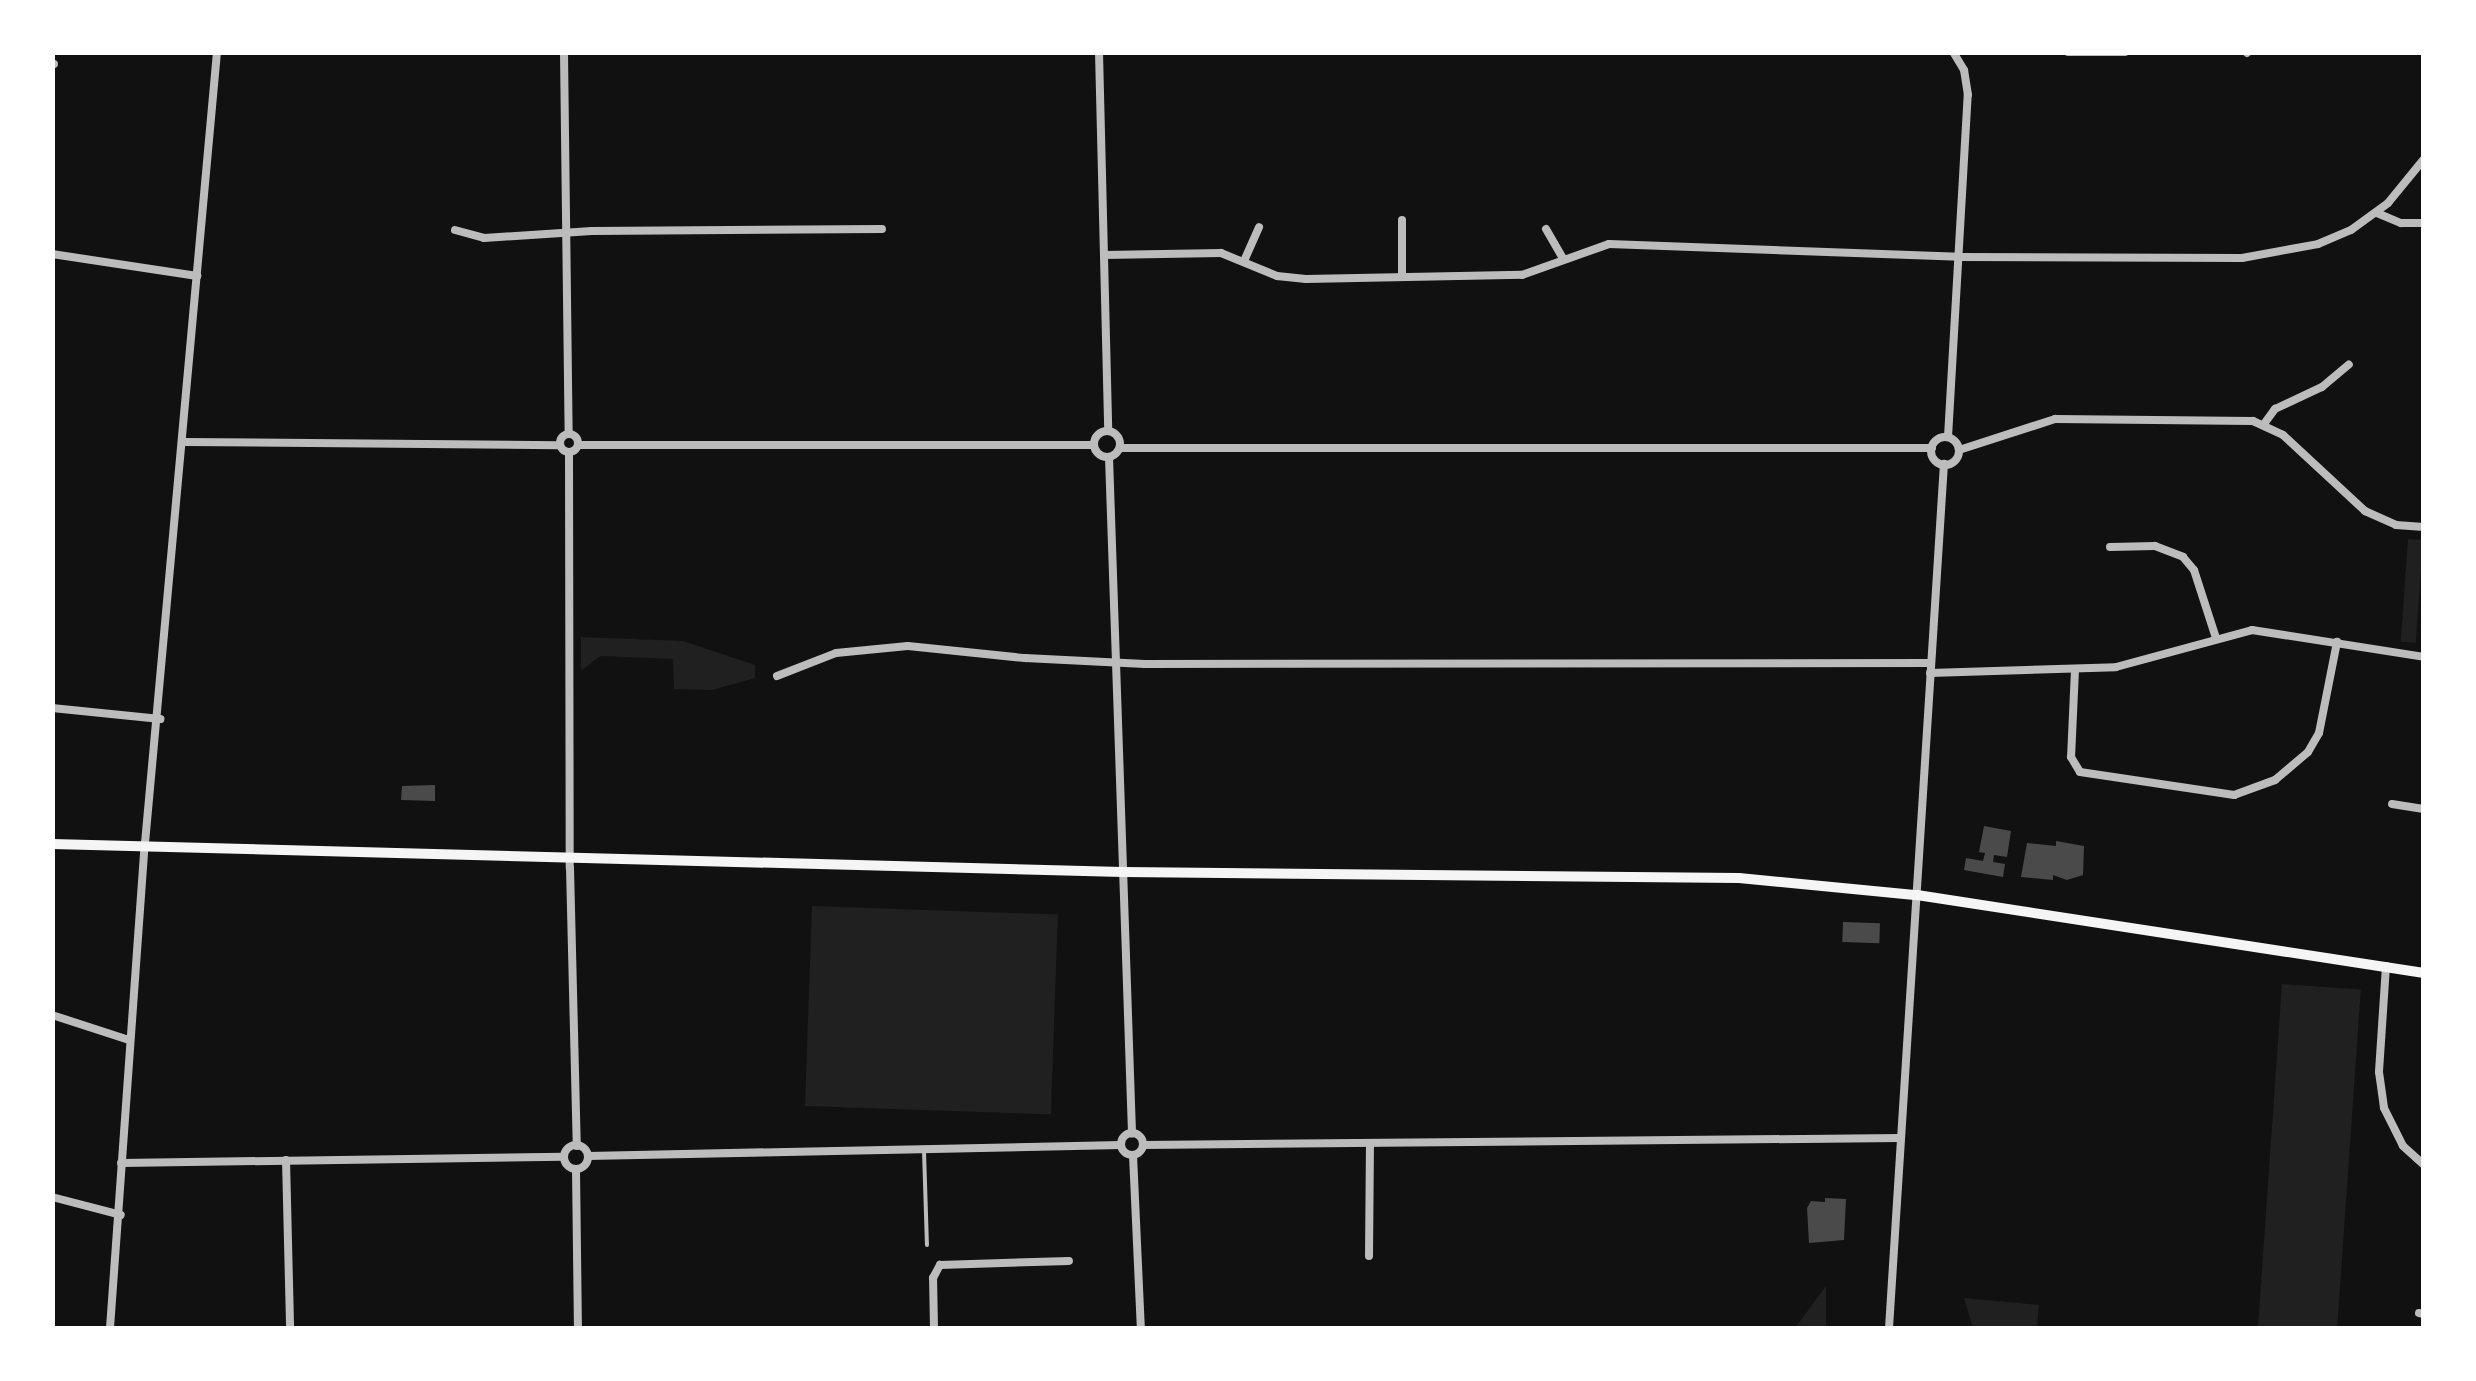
<!DOCTYPE html>
<style>
body{margin:0}
#map{position:relative;width:2476px;height:1381px;overflow:hidden;background:#111;font-family:"Work Sans",sans-serif}
div>[style]{position:absolute}
[style*='--x']{left:calc(var(--x)*1px);top:calc(var(--y)*1px);width:calc(var(--w)*1px);rotate:calc(var(--a)*1deg)}
.green>*{inset:0;background:#202020;transform-origin:0 0}
.building>*{inset:0;background:#4a4a4a;transform-origin:0 0}
.service>*{height:4px;margin:-2px;padding:0 2px;transform-origin:2px;border-radius:2px;background:#bcbcbc}
.minor>*{height:8px;margin:-4px;padding:0 4px;transform-origin:4px;border-radius:4px;background:#bcbcbc}
.minor>.ring{margin:-4px;padding:0;box-sizing:content-box;background:none;border:8px solid #bcbcbc;border-radius:50%}
.secondary>*{height:10px;margin:-5px;padding:0 5px;transform-origin:5px;border-radius:5px;background:#f5f5f5}
span{translate:-50% -50%;white-space:nowrap;text-align:center;line-height:1.15;-webkit-text-stroke:10px #fff;paint-order:stroke}
.frame{position:absolute;inset:0;border:55px solid #fff;pointer-events:none}
</style>
<div id="map">
<div class="green">
<div style="left:2408px;top:539px;width:15px;height:103px;rotate:4deg"></div>
<div style="clip-path:polygon(581px 637px,683px 641px,755px 665px,755px 678px,712px 690px,674px 689px,673px 659px,600px 656px,581px 671px)"></div>
<div style="left:812px;top:906px;width:246px;height:200px;rotate:2deg"></div>
<div style="left:2282px;top:984px;width:79px;height:345px;rotate:4deg"></div>
<div style="clip-path:polygon(1826px 1286px,1826px 1328px,1795px 1328px)"></div>
<div style="clip-path:polygon(1964px 1298px,2039px 1305px,2037px 1326px,1973px 1328px)"></div>
</div>
<div class="building">
<div style="clip-path:polygon(435px 785px,435px 801px,401px 800px,402px 786px)"></div>
<div style="clip-path:polygon(1984px 826px,2011px 831px,2007px 857px,1994px 855px,1993px 862px,2005px 864px,2003px 877px,1964px 870px,1966px 858px,1983px 861px,1985px 853px,1979px 852px)"></div>
<div style="clip-path:polygon(2056px 841px,2084px 846px,2083px 875px,2067px 880px,2053px 875px,2053px 880px,2021px 877px,2027px 843px,2056px 846px)"></div>
<div style="left:1843px;top:922px;width:37px;height:20px;rotate:2deg"></div>
<div style="clip-path:polygon(1825px 1198px,1846px 1199px,1844px 1240px,1809px 1243px,1807px 1208px,1811px 1201px,1825px 1202px)"></div>
</div>
<div class="service">
<div style="--x:924;--y:1151;--w:94;--a:88.2"></div>
</div>
<div class="minor">
<div style="--x:564;--y:52;--w:382;--a:89.3"></div>
<div style="--x:1099;--y:52;--w:379;--a:88.6"></div>
<div style="--x:2068;--y:52;--w:57;--a:0"></div>
<div style="--x:2247;--y:53;--w:1;--a:-45"></div>
<div style="--x:52;--y:64;--w:2;--a:0"></div>
<div style="--x:2377;--y:213;--w:26;--a:23"></div>
<div style="--x:2401;--y:223;--w:23;--a:0"></div>
<div style="--x:1402;--y:220;--w:57;--a:90"></div>
<div style="--x:1546;--y:229;--w:34;--a:60"></div>
<div style="--x:455;--y:230;--w:30;--a:15"></div>
<div style="--x:484;--y:238;--w:108;--a:-3.7"></div>
<div style="--x:592;--y:231;--w:290;--a:-0.4"></div>
<div style="--x:52;--y:254;--w:147;--a:8.6"></div>
<div style="--x:1104;--y:255;--w:117;--a:-1"></div>
<div style="--x:1221;--y:253;--w:61;--a:22.3"></div>
<div style="--x:1277;--y:276;--w:29;--a:6"></div>
<div style="--x:1306;--y:279;--w:216;--a:-1.1"></div>
<div style="--x:1522;--y:275;--w:92;--a:-19.6"></div>
<div style="--x:1609;--y:244;--w:350;--a:2.1"></div>
<div style="--x:1959;--y:257;--w:283;--a:0.2"></div>
<div style="--x:2242;--y:258;--w:77;--a:-10.4"></div>
<div style="--x:2318;--y:244;--w:36;--a:-23"></div>
<div style="--x:2351;--y:230;--w:46;--a:-36.1"></div>
<div style="--x:2388;--y:203;--w:57;--a:-50.7"></div>
<div style="--x:1244;--y:261;--w:37;--a:-66"></div>
<div style="--x:2264;--y:424;--w:19;--a:-54"></div>
<div style="--x:2275;--y:409;--w:52;--a:-25.1"></div>
<div style="--x:2322;--y:387;--w:35;--a:-40"></div>
<div class="ring" style="left:1094px;top:431px;width:18px;height:18px"></div>
<div class="ring" style="left:560px;top:434px;width:10px;height:10px"></div>
<div style="--x:1948;--y:437;--w:343;--a:-86.7"></div>
<div style="--x:1968;--y:95;--w:25;--a:-99"></div>
<div style="--x:1964;--y:70;--w:21;--a:-121"></div>
<div class="ring" style="left:1931px;top:437px;width:20px;height:20px"></div>
<div style="--x:185;--y:442;--w:374;--a:0.5"></div>
<div style="--x:578;--y:445;--w:516;--a:0"></div>
<div style="--x:1120;--y:448;--w:812;--a:0"></div>
<div style="--x:1959;--y:450;--w:101;--a:-17.9"></div>
<div style="--x:2055;--y:419;--w:198;--a:0.6"></div>
<div style="--x:2253;--y:421;--w:33;--a:25"></div>
<div style="--x:2283;--y:435;--w:112;--a:42.8"></div>
<div style="--x:2365;--y:511;--w:34;--a:24"></div>
<div style="--x:2396;--y:525;--w:28;--a:4"></div>
<div style="--x:569;--y:453;--w:415;--a:89.9"></div>
<div style="--x:570;--y:868;--w:278;--a:88.6"></div>
<div style="--x:1109;--y:457;--w:677;--a:88.05"></div>
<div style="--x:2110;--y:547;--w:45;--a:-1.3"></div>
<div style="--x:2155;--y:546;--w:30;--a:21"></div>
<div style="--x:2183;--y:557;--w:17;--a:50"></div>
<div style="--x:2194;--y:570;--w:71;--a:72.1"></div>
<div style="--x:2075;--y:670;--w:87;--a:92.6"></div>
<div style="--x:2071;--y:757;--w:17;--a:59"></div>
<div style="--x:2080;--y:772;--w:156;--a:8.5"></div>
<div style="--x:2234;--y:795;--w:44;--a:-20.1"></div>
<div style="--x:2275;--y:780;--w:43;--a:-40.3"></div>
<div style="--x:2308;--y:752;--w:22;--a:-60"></div>
<div style="--x:2319;--y:733;--w:93;--a:-78.8"></div>
<div style="--x:1930;--y:673;--w:186;--a:-1.8"></div>
<div style="--x:2116;--y:667;--w:141;--a:-15.2"></div>
<div style="--x:2252;--y:630;--w:174;--a:8.9"></div>
<div style="--x:777;--y:676;--w:63;--a:-21.3"></div>
<div style="--x:836;--y:653;--w:72;--a:-5.6"></div>
<div style="--x:908;--y:646;--w:118;--a:5.9"></div>
<div style="--x:1025;--y:658;--w:120;--a:2.9"></div>
<div style="--x:1145;--y:664;--w:785;--a:-0.07"></div>
<div style="--x:52;--y:708;--w:109;--a:5.8"></div>
<div style="--x:2392;--y:804;--w:32;--a:9"></div>
<div style="--x:2386;--y:966;--w:106;--a:93.8"></div>
<div style="--x:2379;--y:1072;--w:36;--a:82"></div>
<div style="--x:2384;--y:1108;--w:42;--a:63.4"></div>
<div style="--x:2403;--y:1146;--w:28;--a:42"></div>
<div style="--x:52;--y:1015;--w:81;--a:18"></div>
<div class="ring" style="left:1121px;top:1133px;width:14px;height:14px"></div>
<div style="--x:1143;--y:1145;--w:757;--a:-0.53"></div>
<div class="ring" style="left:564px;top:1145px;width:16px;height:16px"></div>
<div style="--x:1133;--y:1155;--w:173;--a:87.4"></div>
<div style="--x:588;--y:1156;--w:533;--a:-1.18"></div>
<div style="--x:286;--y:1160;--w:168;--a:88.6"></div>
<div style="--x:121;--y:1163;--w:443;--a:-0.8"></div>
<div style="--x:576;--y:1169;--w:159;--a:89.3"></div>
<div style="--x:52;--y:1197;--w:71;--a:14.6"></div>
<div style="--x:1369;--y:1256;--w:111;--a:-89.5"></div>
<div style="--x:2419;--y:1313;--w:5;--a:11"></div>
<div style="--x:110;--y:1328;--w:486;--a:-85.9"></div>
<div style="--x:145;--y:843;--w:794;--a:-84.8"></div>
<div style="--x:934;--y:1328;--w:50;--a:-91.1"></div>
<div style="--x:933;--y:1278;--w:15;--a:-62"></div>
<div style="--x:940;--y:1265;--w:129;--a:-1.8"></div>
<div style="--x:1889;--y:1328;--w:866;--a:-86.36"></div>
</div>
<div class="secondary">
<div style="--x:52;--y:844;--w:1071;--a:1.5"></div>
<div style="--x:1123;--y:872;--w:616;--a:0.56"></div>
<div style="--x:1739;--y:878;--w:179;--a:5.5"></div>
<div style="--x:1917;--y:895;--w:513;--a:8.75"></div>
</div>
<div class="frame"></div>
</div>
